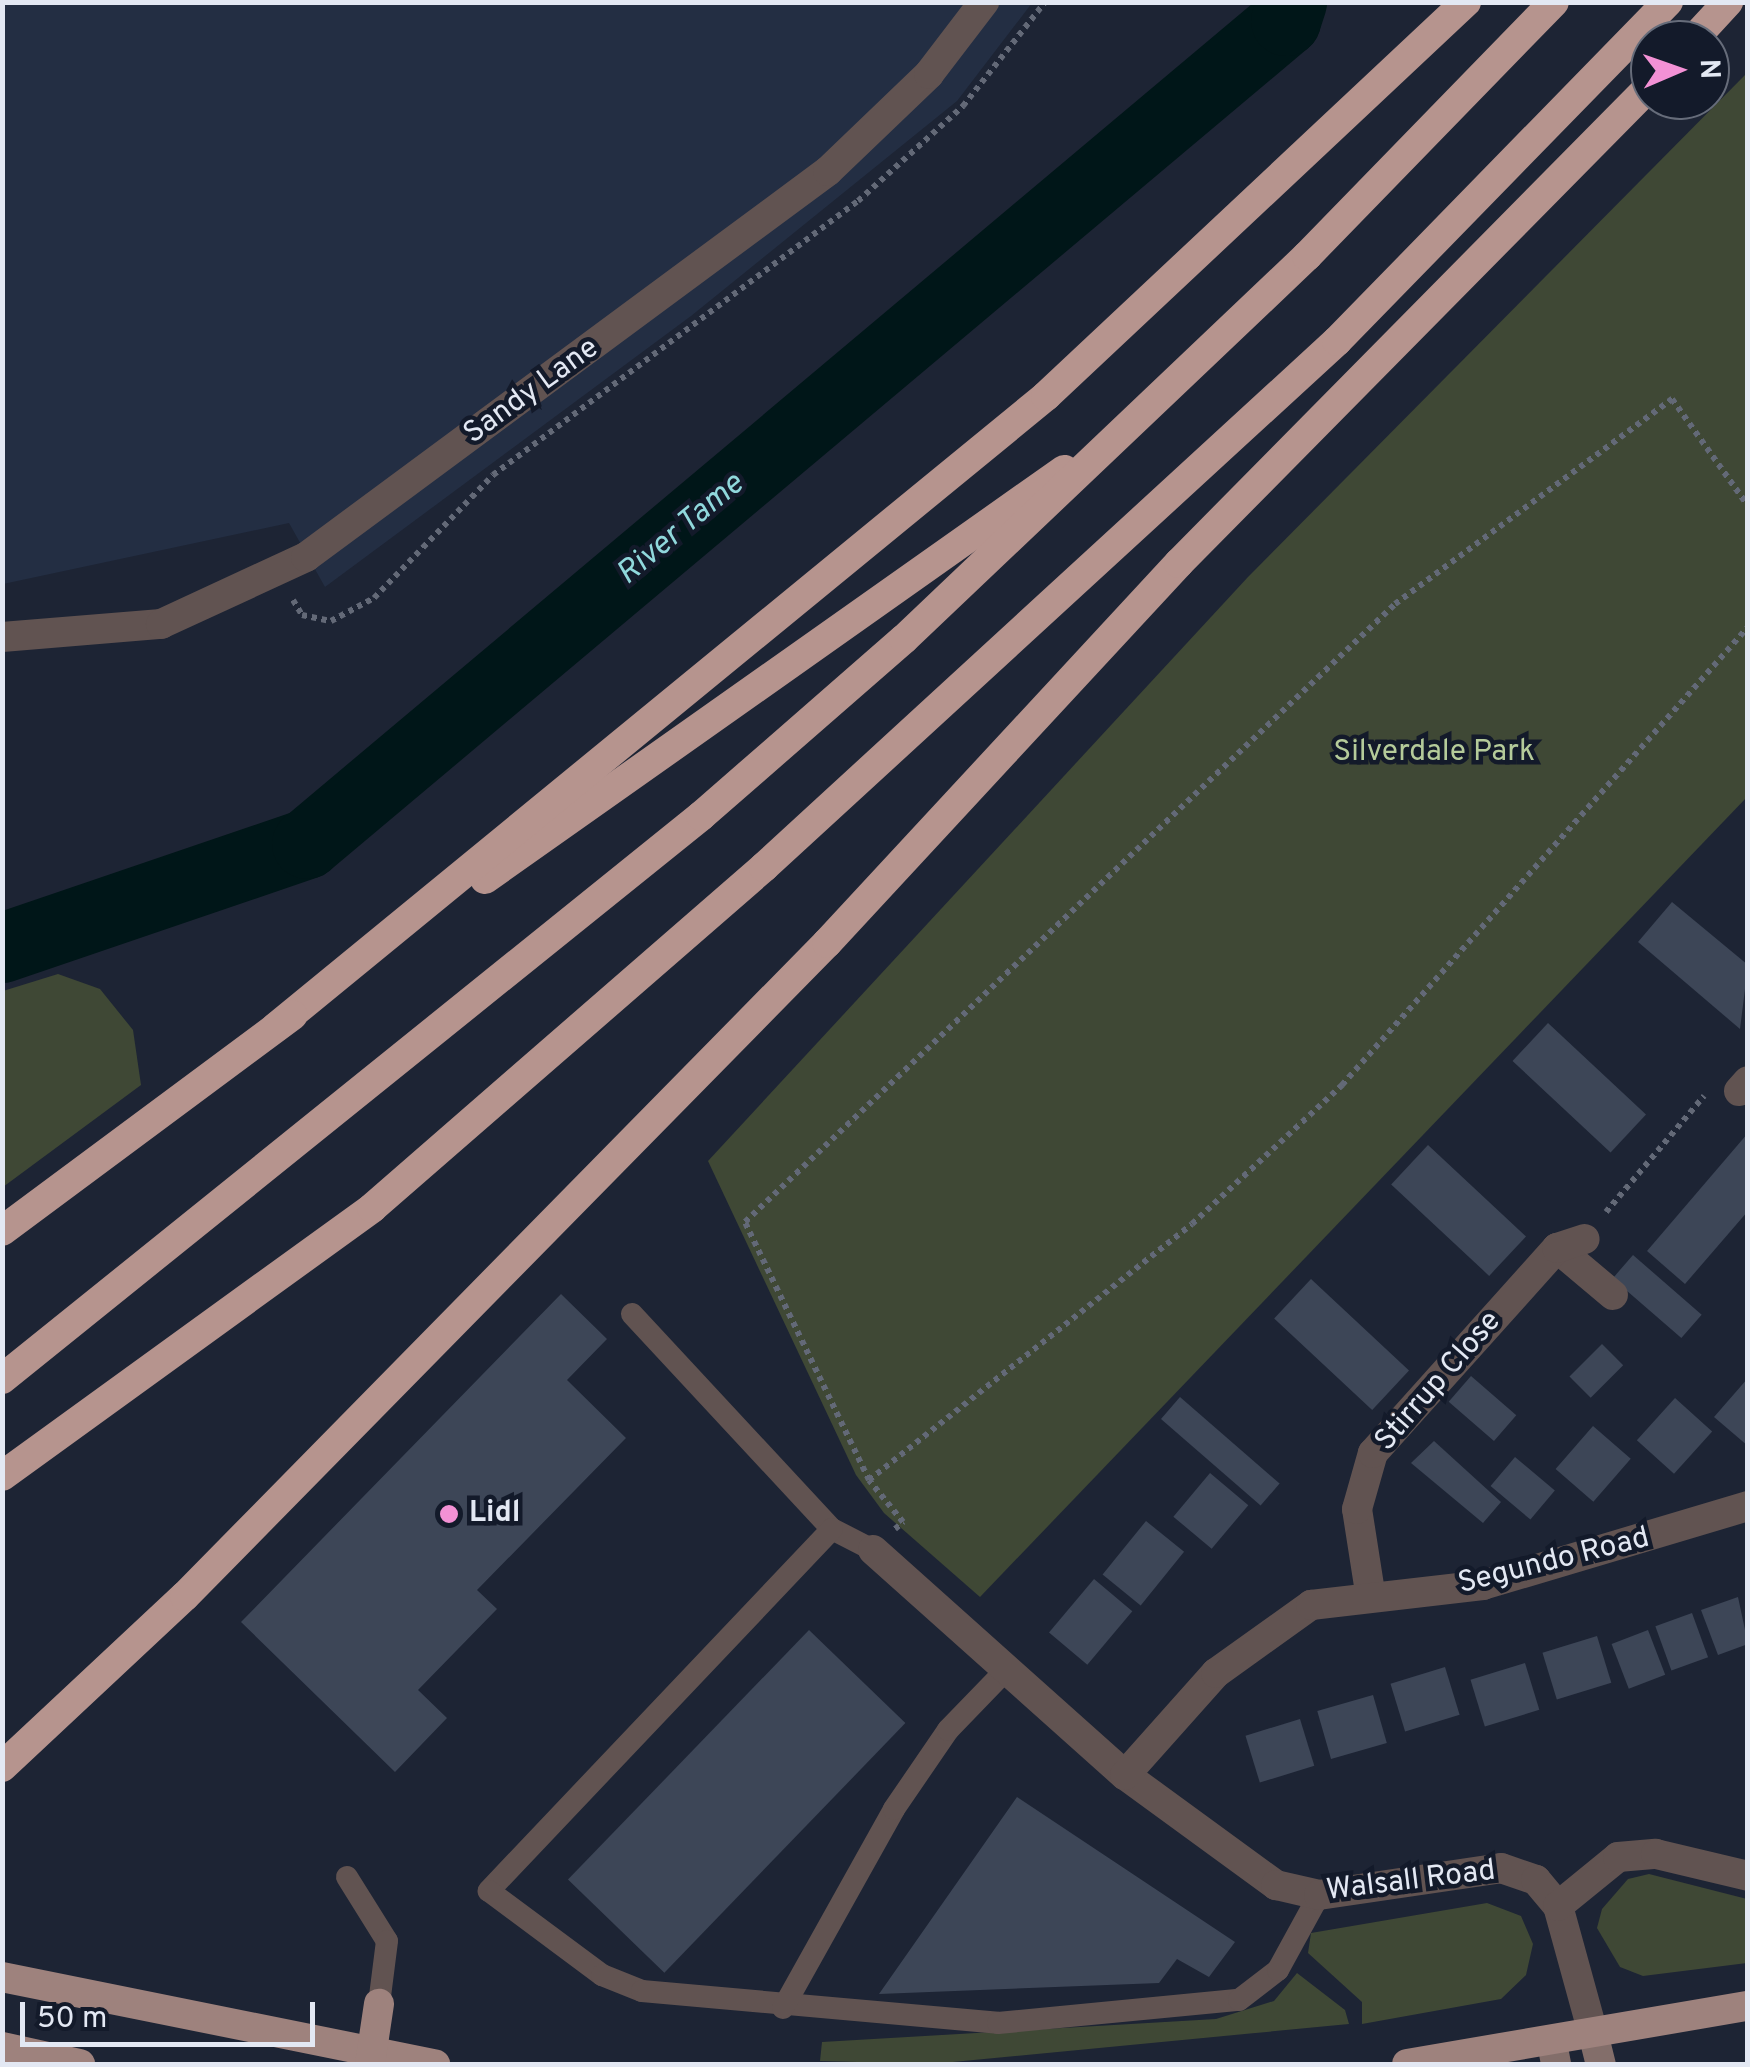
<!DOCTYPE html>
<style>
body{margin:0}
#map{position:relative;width:1750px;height:2067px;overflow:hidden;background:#1d2434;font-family:Overpass,sans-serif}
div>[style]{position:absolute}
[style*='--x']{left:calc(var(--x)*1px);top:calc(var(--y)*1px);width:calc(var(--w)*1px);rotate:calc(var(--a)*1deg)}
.built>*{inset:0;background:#232e43}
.green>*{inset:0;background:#3f4835}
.river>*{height:70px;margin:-35px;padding:0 35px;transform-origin:35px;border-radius:35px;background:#001618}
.building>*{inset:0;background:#3d4657;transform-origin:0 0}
.path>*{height:6px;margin-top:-3px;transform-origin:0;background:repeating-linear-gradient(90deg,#636977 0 5px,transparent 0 10px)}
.lane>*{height:22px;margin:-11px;padding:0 11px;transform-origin:11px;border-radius:11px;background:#615351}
.street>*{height:30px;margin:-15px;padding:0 15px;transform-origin:15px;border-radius:15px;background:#615351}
.secondary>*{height:30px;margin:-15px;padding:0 15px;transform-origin:15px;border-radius:15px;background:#836e6a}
.primary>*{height:30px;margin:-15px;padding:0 15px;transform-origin:15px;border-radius:15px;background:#9e827d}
.highway>*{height:30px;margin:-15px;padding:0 15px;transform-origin:15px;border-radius:15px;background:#b6948e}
.dots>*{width:28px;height:28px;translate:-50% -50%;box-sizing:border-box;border:5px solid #131a2a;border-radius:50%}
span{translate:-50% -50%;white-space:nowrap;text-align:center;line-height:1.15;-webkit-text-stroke:9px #131a2a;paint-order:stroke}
.street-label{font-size:30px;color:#e3e8f3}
.park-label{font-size:30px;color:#b5cb9a}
.poi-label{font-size:30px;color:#e3e8f3;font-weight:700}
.left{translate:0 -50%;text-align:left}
.water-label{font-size:32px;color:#90d8dc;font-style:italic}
.frame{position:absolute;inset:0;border:5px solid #e3e8f3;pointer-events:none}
.north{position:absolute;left:1630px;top:20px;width:100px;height:100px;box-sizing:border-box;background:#131a2a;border:2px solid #666c7a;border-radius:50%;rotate:88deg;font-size:28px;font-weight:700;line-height:40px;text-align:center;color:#e3e8f3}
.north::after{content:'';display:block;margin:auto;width:35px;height:45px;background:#f391d5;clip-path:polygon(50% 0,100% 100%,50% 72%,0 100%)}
.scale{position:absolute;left:20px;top:2002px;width:295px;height:45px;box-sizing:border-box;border:5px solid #e3e8f3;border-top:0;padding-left:12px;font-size:30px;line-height:35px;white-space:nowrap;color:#e3e8f3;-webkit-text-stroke:8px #131a2a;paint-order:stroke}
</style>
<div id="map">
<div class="built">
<div style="clip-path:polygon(2px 3px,1032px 3px,957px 101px,691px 316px,325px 587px,289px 523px,3px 584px)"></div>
</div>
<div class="green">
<div style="clip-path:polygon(1747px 73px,1747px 797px,980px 1597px,884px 1513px,856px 1475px,708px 1161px,1248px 577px)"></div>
<div style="clip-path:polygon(58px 974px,100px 989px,133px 1030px,141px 1085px,3px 1187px,3px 991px)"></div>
<div style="clip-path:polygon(1649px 1874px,1747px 1899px,1747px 1963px,1643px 1976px,1620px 1967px,1597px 1928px,1602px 1909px,1628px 1879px)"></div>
<div style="clip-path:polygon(1487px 1903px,1521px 1916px,1533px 1944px,1526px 1975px,1501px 1999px,1362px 2024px,1362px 2002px,1308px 1953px,1311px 1933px)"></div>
<div style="clip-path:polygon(1297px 1973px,1345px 2010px,1349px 2024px,932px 2064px,820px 2061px,822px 2042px,1216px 2019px,1274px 2001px)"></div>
</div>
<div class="river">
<div style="--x:2;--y:948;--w:322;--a:-18.8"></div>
<div style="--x:307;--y:844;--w:1279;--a:-40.05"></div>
<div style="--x:1286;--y:21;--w:20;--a:-72"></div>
</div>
<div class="building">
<div style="clip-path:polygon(1672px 902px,1748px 965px,1740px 1029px,1638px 942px)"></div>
<div style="left:1548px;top:1023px;width:134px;height:52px;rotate:43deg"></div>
<div style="clip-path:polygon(1748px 1133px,1748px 1211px,1685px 1284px,1647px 1251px)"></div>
<div style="left:1428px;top:1145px;width:134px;height:54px;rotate:43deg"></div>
<div style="left:1633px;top:1255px;width:91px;height:31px;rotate:41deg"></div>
<div style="left:1311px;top:1279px;width:134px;height:54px;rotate:43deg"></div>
<div style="clip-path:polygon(561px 1294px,607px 1339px,567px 1380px,626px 1438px,477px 1590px,497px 1609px,418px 1690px,447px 1718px,395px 1772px,241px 1622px)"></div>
<div style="left:1602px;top:1344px;width:30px;height:46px;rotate:45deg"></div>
<div style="left:1471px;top:1376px;width:60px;height:34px;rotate:41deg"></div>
<div style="clip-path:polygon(1748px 1378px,1748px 1446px,1714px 1417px)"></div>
<div style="left:1180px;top:1397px;width:132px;height:29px;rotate:41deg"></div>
<div style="left:1675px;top:1398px;width:50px;height:57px;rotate:42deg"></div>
<div style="left:1593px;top:1426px;width:50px;height:57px;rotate:41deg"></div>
<div style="clip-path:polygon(1434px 1441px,1501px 1502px,1483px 1523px,1411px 1463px)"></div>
<div style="left:1515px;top:1457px;width:52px;height:38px;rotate:40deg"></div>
<div style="left:1210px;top:1473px;width:50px;height:57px;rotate:40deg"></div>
<div style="left:1146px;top:1521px;width:49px;height:69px;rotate:39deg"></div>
<div style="left:1094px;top:1579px;width:50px;height:70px;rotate:40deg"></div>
<div style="clip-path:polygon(1738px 1597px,1748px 1644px,1718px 1655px,1701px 1610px)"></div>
<div style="left:1692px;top:1613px;width:47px;height:39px;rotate:70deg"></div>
<div style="left:809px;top:1630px;width:134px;height:347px;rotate:44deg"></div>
<div style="left:1648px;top:1630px;width:48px;height:39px;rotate:69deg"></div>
<div style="left:1597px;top:1636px;width:49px;height:57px;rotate:73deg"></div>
<div style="left:1525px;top:1663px;width:49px;height:57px;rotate:73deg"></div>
<div style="left:1445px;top:1667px;width:50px;height:57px;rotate:73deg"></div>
<div style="left:1373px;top:1695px;width:50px;height:58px;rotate:74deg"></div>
<div style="left:1300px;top:1719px;width:49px;height:57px;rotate:73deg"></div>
<div style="clip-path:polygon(1017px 1797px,1235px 1942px,1209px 1977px,1177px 1959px,1159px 1983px,879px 1994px)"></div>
</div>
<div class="path">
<div style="--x:293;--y:600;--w:17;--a:59"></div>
<div style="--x:302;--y:615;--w:30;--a:12"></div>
<div style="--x:331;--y:621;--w:49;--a:-28.1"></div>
<div style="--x:374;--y:598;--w:171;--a:-45.9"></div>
<div style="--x:493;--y:475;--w:456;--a:-36.9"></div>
<div style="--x:858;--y:201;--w:142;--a:-42.1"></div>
<div style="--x:963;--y:106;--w:132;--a:-51.7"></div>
<div style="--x:1606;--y:1212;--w:152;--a:-49.8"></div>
<div style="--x:869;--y:1480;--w:286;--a:-115.7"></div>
<div style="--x:745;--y:1222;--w:897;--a:-43.55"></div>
<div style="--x:1395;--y:604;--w:345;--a:-36.5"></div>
<div style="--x:1672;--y:399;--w:131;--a:54.6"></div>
<div style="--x:895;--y:1529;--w:11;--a:-41"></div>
<div style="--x:903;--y:1522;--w:54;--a:-129"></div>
<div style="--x:869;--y:1480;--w:412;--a:-38.4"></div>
<div style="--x:1192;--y:1224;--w:205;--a:-42.8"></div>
<div style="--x:1342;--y:1085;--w:612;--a:-48.44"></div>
</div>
<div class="lane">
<div style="--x:632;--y:1314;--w:294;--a:47.1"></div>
<div style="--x:832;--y:1529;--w:46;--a:27.1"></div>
<div style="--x:832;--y:1529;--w:499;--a:133.5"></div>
<div style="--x:489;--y:1891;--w:141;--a:36.6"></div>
<div style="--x:602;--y:1975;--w:43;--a:21.8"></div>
<div style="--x:642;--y:1991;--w:357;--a:5.1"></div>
<div style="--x:998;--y:2023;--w:242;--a:-5.5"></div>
<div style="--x:1239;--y:2000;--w:49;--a:-37.6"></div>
<div style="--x:1278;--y:1970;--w:85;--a:-61.3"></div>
<div style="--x:347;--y:1877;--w:75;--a:58"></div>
<div style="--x:387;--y:1941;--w:64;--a:97.2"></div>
<div style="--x:783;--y:2008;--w:228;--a:-60.8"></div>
<div style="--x:894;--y:1809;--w:96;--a:-55.6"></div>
<div style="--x:948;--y:1730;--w:83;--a:-46"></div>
</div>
<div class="street">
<div style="--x:2;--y:637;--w:160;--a:-4.7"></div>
<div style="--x:161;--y:624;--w:160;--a:-24.8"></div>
<div style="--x:306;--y:557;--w:649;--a:-36.48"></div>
<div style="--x:828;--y:171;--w:140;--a:-43.8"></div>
<div style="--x:929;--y:74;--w:91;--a:-52.6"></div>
<div style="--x:1739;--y:1091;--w:13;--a:-48"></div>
<div style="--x:1557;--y:1248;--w:73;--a:40"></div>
<div style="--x:873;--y:1550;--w:338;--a:41.8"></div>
<div style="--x:1125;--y:1775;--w:187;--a:36.1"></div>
<div style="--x:1276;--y:1885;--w:44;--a:13.1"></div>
<div style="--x:1319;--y:1895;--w:184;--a:-8.4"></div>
<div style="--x:1501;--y:1868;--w:37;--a:19"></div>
<div style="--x:1536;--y:1880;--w:34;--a:50"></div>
<div style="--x:1558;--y:1906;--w:132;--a:74.6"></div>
<div style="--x:1370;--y:1592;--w:84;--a:-98.9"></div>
<div style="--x:1357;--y:1509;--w:58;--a:-74.1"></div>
<div style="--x:1373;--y:1453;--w:275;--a:-48.1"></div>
<div style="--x:1557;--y:1248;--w:29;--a:-18"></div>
<div style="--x:1125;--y:1775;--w:137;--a:-48.3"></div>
<div style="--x:1216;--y:1673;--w:117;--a:-35.6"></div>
<div style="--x:1311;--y:1605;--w:173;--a:-6.6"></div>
<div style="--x:1483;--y:1585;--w:277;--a:-16.6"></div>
<div style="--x:1558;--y:1906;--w:77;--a:-39.2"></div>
<div style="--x:1618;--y:1857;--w:38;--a:-5"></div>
<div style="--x:1656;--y:1854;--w:95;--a:13.4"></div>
</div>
<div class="secondary">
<div style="--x:1593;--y:2033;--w:32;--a:76"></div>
<div style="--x:1552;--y:2043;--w:21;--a:79"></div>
</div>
<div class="primary">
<div style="--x:2;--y:1977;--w:442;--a:11.4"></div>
<div style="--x:2;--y:2047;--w:80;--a:12.3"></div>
<div style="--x:370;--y:2064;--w:61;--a:-81.5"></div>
<div style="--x:1407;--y:2064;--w:346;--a:-9.7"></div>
</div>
<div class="highway">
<div style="--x:1693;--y:40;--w:52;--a:-47.4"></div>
<div style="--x:485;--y:879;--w:709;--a:-35.24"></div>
<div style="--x:276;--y:1027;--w:996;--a:-39.33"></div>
<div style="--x:1046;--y:396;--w:576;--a:-43.17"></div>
<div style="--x:2;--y:1231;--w:362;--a:-36.6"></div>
<div style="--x:2;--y:1379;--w:898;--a:-38.85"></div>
<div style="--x:701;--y:816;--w:269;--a:-41.1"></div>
<div style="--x:904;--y:639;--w:556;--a:-43.54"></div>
<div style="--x:1307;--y:256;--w:354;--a:-45.8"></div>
<div style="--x:2;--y:1476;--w:457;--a:-35.9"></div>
<div style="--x:372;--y:1208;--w:520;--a:-41.02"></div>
<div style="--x:764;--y:867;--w:778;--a:-42.55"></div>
<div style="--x:1337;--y:341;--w:474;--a:-45.7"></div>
<div style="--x:2;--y:1767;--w:250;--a:-43.1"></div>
<div style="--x:185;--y:1596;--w:916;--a:-45.49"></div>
<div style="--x:827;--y:943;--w:518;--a:-47.19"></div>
<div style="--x:1179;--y:563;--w:670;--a:-45.36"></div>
</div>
<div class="dots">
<div style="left:449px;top:1514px;background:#f391d5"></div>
</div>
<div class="street-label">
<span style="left:532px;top:392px;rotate:-36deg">Sandy Lane</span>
<span style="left:1439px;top:1382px;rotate:-49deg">Stirrup Close</span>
<span style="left:1554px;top:1562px;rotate:-14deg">Segundo Road</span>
<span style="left:1411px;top:1882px;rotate:-7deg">Walsall Road</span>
</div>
<div class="park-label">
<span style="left:1434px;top:753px">Silverdale Park</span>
</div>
<div class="poi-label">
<span class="left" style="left:469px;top:1514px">Lidl</span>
</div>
<div class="water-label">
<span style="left:681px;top:530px;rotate:-40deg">River Tame</span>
</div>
<div class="frame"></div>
<div class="north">N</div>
<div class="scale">50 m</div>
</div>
